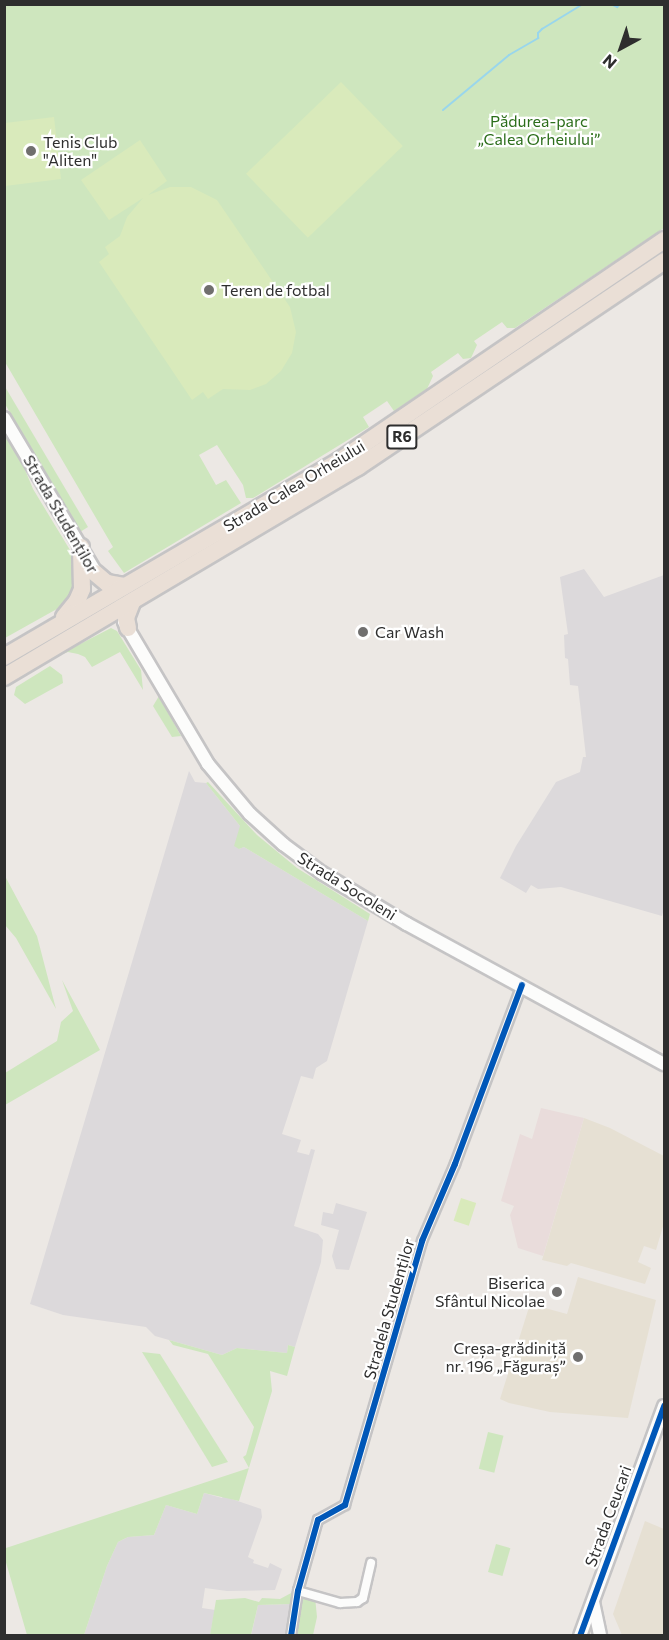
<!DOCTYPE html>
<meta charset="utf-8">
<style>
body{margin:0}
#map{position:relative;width:669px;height:1640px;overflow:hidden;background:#ece8e4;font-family:Commissioner,sans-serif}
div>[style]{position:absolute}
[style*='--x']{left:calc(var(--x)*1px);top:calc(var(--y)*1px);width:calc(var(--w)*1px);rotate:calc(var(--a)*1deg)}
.industrial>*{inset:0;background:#dcd9db}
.education>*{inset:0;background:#e6e0d3}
.medical>*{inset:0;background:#e9dcdb}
.green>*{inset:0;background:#cee6be;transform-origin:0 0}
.pitch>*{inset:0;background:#d9eabb;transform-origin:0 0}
.stream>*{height:2px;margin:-1px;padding:0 1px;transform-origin:1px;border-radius:1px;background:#99d6ec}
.roads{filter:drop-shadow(2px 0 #c5c4c5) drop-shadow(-2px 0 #c5c4c5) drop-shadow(0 2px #c5c4c5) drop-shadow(0 -2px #c5c4c5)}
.street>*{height:8px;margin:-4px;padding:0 4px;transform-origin:4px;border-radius:4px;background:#fcfcfb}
.secondary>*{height:12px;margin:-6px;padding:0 6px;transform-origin:6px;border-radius:6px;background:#fcfcfb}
.highway>*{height:16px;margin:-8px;padding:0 8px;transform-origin:8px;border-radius:8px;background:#eadfd6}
.cycleway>*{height:6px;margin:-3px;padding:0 3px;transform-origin:3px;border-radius:3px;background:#0057b8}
.dots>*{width:16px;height:16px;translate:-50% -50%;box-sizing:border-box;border:3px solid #fff;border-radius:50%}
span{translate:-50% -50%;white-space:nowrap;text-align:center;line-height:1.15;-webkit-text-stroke:4.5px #fff;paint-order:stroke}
.shield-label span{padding:2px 4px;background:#fff;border:2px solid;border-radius:4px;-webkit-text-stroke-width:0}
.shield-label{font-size:15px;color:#2e2e2e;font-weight:700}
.park-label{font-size:16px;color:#2c6e1b}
.poi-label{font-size:16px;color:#2e2e2e}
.left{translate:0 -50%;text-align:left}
.right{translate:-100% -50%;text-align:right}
.street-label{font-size:16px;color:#2e2e2e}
.frame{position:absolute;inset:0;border:6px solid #2e2e2e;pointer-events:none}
.north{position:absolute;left:591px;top:18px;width:60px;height:60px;-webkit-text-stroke:4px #fff;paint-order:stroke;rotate:220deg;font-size:16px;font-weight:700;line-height:24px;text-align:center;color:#2e2e2e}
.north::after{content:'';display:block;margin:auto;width:21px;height:27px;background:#2e2e2e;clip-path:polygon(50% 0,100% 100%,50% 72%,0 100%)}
</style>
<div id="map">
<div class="industrial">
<div style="clip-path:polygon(584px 569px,604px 597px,664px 575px,664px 908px,662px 916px,561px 887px,538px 889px,531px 885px,526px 893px,500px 878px,516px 846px,556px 782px,580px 772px,583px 757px,586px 757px,578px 686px,570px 685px,568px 659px,565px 658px,564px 635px,568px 634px,560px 577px)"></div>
<div style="clip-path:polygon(189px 771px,195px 782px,206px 783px,240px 826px,239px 849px,244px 847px,368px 921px,327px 1061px,316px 1068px,313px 1079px,301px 1076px,282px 1134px,301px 1140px,297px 1152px,309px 1155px,311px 1149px,315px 1150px,294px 1226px,318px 1234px,323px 1240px,321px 1262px,295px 1347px,288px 1345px,287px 1353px,237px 1348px,222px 1355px,155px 1336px,146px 1327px,63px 1315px,30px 1304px)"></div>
<div style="clip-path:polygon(336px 1203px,367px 1212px,349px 1270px,336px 1269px,332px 1256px,339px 1230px,321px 1225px,323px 1212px,333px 1214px)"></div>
<div style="clip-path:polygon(204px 1493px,222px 1498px,223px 1496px,261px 1509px,262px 1517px,248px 1557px,254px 1560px,253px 1563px,268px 1568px,270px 1563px,282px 1569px,275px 1590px,227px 1591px,205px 1588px,202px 1608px,215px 1610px,210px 1635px,84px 1635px,107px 1566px,118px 1542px,128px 1537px,154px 1535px,166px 1505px,197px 1514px)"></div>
<div style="clip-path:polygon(292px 1604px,287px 1635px,251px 1636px,258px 1605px)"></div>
</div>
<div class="education">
<div style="clip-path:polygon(584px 1118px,610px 1128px,664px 1156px,664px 1223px,656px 1250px,644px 1246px,638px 1262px,651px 1268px,645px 1284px,571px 1263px,567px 1266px,542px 1260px)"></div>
<div style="clip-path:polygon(578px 1277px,656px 1300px,628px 1418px,550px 1412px,509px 1403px,500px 1399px,530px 1304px,567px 1314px)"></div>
<div style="clip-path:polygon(645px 1521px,664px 1529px,664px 1635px,622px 1635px,613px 1614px)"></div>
</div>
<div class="medical">
<div style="clip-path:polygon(541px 1108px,584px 1118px,543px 1256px,518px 1248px,510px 1215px,514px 1206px,501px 1201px,520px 1134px,532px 1139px)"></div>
</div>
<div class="green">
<div style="clip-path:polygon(5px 5px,664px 5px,664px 228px,515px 328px,507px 328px,502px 322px,474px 341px,477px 345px,471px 358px,463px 359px,458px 353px,431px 372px,433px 376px,427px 389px,394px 411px,387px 401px,363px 417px,369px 427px,253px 498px,246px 498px,243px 485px,217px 445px,199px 455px,216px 485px,226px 480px,241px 503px,124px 573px,108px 551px,113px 547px,5px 362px)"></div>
<div style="clip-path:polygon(4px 385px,88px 527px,80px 532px,5px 404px)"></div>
<div style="clip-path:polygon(4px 432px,21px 460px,33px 489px,73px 555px,79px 587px,64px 605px,5px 638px)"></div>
<div style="clip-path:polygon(111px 628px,117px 631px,141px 670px,143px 690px,120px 652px,92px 667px,85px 657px,78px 654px,68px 652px,55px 657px)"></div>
<div style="clip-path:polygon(50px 666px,62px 675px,63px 683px,25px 704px,14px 695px,16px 687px)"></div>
<div style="clip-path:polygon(159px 696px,181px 736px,172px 737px,153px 706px)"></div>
<div style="clip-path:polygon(208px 782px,257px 835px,297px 868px,370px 914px,368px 921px,244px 847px,239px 849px,234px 846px,240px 826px,206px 783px)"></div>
<div style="clip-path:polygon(5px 876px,37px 936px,56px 1009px,16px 938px,5px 925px)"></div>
<div style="clip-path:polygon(62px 980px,100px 1050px,5px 1105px,5px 1073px,57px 1041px,61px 1022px,73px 1011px)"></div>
<div style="clip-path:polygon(169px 1340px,222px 1355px,237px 1348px,287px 1353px,288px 1345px,295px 1347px,287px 1376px,270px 1371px,272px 1391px,239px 1501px,204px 1493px,197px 1514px,166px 1505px,154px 1535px,128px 1537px,118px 1542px,107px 1566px,84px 1635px,27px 1635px,5px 1559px,6px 1548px,249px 1468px,243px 1457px,246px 1455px,254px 1427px,208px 1354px,173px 1345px)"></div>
<div style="clip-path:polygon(142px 1352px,160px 1354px,228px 1462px,212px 1467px)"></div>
<div style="left:488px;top:1432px;width:16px;height:38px;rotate:14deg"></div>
<div style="left:496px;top:1544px;width:15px;height:29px;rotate:16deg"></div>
<div style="clip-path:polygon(293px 1592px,292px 1604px,258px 1605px,251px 1635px,210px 1635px,216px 1600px,245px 1598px,259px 1602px,262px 1598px,280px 1599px)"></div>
<div style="clip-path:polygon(300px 1597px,315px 1597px,317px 1617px,313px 1635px,296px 1636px)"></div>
</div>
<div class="pitch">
<div style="left:341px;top:82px;width:89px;height:132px;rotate:46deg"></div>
<div style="clip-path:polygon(54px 117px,61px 179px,5px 186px,5px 123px)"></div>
<div style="clip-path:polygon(140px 140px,167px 181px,148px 195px,170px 187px,191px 187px,217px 200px,290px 307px,296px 332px,292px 353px,281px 371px,266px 384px,250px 390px,223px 389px,208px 399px,203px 392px,192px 400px,99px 262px,109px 254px,105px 247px,120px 236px,127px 217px,143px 198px,109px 220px,81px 180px)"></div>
<div style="left:461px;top:1198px;width:16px;height:24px;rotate:18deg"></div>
</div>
<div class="stream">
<div style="--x:611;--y:4;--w:7;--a:27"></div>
<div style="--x:617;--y:7;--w:4;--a:-45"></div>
<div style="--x:443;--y:110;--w:86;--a:-39.8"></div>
<div style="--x:509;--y:55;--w:34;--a:-30"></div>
<div style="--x:538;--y:38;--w:5;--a:-90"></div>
<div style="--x:538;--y:33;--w:6;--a:-45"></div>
<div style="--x:542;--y:29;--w:48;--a:-31.4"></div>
</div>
<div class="roads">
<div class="street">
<div style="--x:298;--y:1591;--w:44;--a:15.9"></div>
<div style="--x:340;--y:1603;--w:17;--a:-3"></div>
<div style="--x:357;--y:1602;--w:7;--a:-34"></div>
<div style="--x:363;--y:1598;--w:36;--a:-77"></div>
<div style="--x:291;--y:1636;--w:46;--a:-81.2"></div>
<div style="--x:298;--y:1591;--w:74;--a:-74.3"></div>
<div style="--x:318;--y:1520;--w:31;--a:-29"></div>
<div style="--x:345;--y:1505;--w:275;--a:-73.7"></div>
<div style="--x:422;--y:1241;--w:84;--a:-66.8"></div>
<div style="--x:455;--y:1164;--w:191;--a:-69.5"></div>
</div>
<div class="secondary">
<div style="--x:4;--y:418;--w:186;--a:59.3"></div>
<div style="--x:124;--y:622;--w:165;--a:59.4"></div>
<div style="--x:208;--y:764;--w:65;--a:50"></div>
<div style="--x:250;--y:814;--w:45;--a:42.3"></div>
<div style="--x:283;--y:844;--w:49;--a:36.6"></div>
<div style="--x:322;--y:873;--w:99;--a:31"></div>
<div style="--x:407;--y:924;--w:293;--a:28.6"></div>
<div style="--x:593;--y:1602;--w:35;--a:78"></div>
<div style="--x:580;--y:1636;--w:245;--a:-69.9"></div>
</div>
<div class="highway">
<div style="--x:95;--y:573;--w:16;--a:40"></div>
<div style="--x:107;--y:583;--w:17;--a:10"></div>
<div style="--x:64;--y:617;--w:21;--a:-51"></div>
<div style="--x:77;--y:601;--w:13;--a:-67"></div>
<div style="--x:82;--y:589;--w:42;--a:-91.4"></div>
<div style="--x:128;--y:628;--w:10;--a:-101"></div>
<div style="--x:126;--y:618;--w:17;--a:-69"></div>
<div style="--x:4;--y:657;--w:388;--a:-30.3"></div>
<div style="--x:339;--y:461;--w:393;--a:-34.2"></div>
<div style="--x:4;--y:677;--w:412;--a:-30.7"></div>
<div style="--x:358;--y:467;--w:369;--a:-33.9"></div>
</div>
</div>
<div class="cycleway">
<div style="--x:291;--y:1636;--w:46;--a:-81.2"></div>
<div style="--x:298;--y:1591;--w:74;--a:-74.3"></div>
<div style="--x:318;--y:1520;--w:31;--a:-29"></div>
<div style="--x:345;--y:1505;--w:275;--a:-73.7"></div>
<div style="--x:422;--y:1241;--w:84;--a:-66.8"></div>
<div style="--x:455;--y:1164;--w:191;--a:-69.5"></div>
<div style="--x:580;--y:1636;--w:245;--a:-69.9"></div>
</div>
<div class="dots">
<div style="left:31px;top:151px;background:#706f6e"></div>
<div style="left:209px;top:290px;background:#706f6e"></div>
<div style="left:363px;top:632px;background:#706f6e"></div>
<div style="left:557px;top:1292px;background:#706f6e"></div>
<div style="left:578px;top:1357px;background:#706f6e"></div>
</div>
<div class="shield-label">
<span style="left:402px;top:437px">R6</span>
</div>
<div class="park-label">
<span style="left:539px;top:130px">Pădurea-parc<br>„Calea Orheiului”</span>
</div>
<div class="poi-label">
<span class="left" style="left:43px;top:151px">Tenis Club<br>"Aliten"</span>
<span class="left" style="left:221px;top:290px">Teren de fotbal</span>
<span class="left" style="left:375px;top:632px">Car Wash</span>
<span class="right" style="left:545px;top:1292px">Biserica<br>Sfântul Nicolae</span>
<span class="right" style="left:566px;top:1357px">Creșa-grădiniță<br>nr. 196 „Făguraș”</span>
</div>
<div class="street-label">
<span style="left:294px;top:486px;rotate:-31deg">Strada Calea Orheiului</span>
<span style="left:61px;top:514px;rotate:60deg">Strada Studenților</span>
<span style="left:347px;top:886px;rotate:32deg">Strada Socoleni</span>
<span style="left:389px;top:1309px;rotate:-74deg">Stradela Studenților</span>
<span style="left:608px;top:1516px;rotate:-70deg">Strada Ceucari</span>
</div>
<div class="frame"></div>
<div class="north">N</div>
</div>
